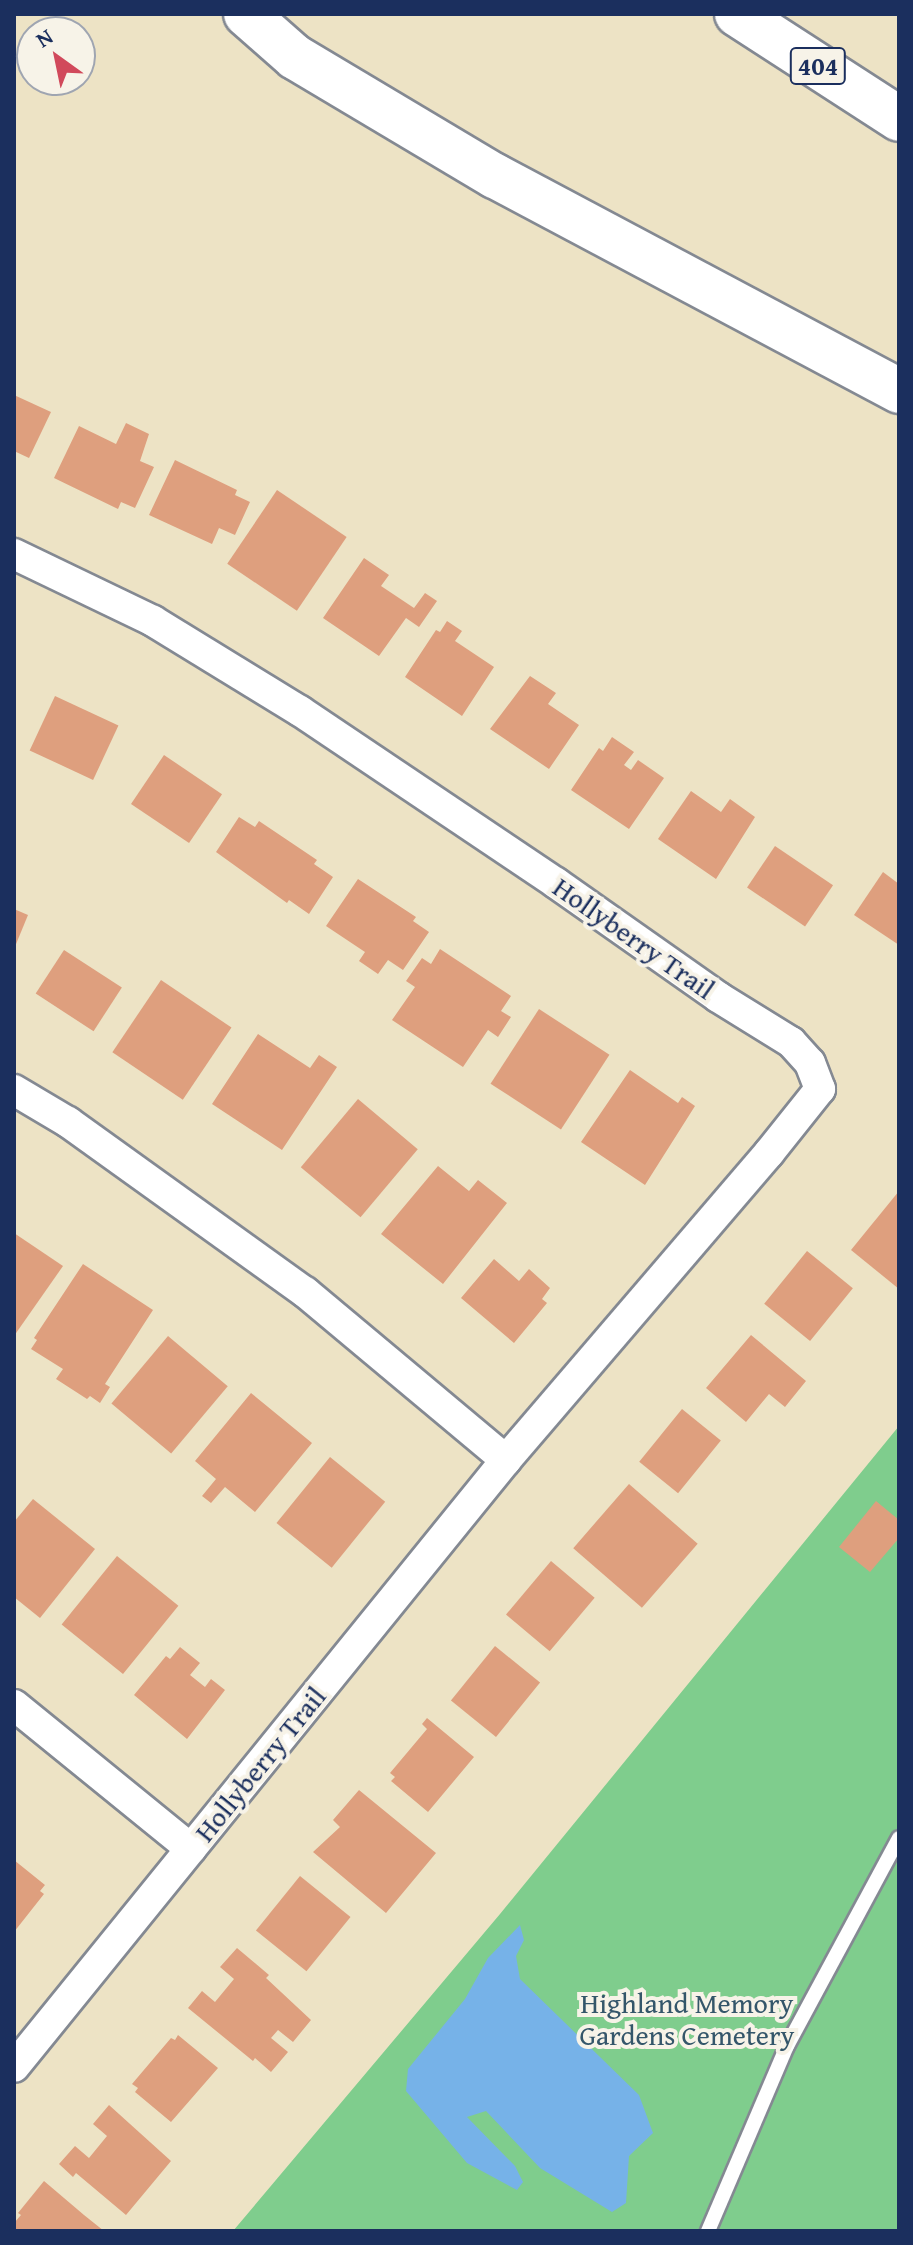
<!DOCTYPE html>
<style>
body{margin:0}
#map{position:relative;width:913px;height:2245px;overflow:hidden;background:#ede3c5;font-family:"Gentium Book Plus",serif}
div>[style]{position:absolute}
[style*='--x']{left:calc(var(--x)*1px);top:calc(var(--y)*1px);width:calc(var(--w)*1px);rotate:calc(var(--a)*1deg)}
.green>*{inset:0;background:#7fcd8d}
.water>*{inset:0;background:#76b2e8}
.building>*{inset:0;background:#de9f7e;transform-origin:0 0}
.roads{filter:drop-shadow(2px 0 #848992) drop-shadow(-2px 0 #848992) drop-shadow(0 2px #848992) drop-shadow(0 -2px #848992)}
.lane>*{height:14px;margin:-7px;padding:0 7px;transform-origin:7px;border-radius:7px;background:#fff}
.street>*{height:30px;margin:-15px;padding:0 15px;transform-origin:15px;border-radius:15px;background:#fff}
.highway>*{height:44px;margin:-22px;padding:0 22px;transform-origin:22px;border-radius:22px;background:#fff}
span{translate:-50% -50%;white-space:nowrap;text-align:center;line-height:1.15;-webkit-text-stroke:8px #f7f3e8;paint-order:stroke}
.shield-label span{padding:2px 6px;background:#f7f3e8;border:2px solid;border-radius:6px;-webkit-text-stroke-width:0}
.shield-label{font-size:26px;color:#1b2f5e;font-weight:700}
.street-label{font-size:28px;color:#1b2f5e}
.park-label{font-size:28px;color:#34566a}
.frame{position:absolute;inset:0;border:16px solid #1b2f5e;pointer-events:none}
.north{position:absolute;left:16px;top:16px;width:80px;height:80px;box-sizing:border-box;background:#f7f3e8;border:2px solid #9fa5b1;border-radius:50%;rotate:327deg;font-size:22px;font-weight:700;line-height:32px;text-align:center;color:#1b2f5e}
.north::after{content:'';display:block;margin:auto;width:28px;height:36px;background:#d1495b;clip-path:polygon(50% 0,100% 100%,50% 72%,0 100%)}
</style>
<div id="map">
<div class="green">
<div style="clip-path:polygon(899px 1426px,899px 2231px,233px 2231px,500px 1914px)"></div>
</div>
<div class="water">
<div style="clip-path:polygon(520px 1925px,524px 1940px,516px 1956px,520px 1979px,639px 2095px,653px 2133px,629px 2156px,626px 2203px,612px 2212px,540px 2168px,486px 2111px,467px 2117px,515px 2166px,523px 2182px,517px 2190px,467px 2163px,406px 2091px,408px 2069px,465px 1999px,488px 1958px)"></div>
</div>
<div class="building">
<div style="clip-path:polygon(14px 395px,51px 412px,29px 458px,14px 451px)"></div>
<div style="clip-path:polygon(126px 423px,149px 434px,140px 461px,154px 467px,135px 508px,121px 502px,118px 509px,54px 478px,79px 426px,116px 444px)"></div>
<div style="clip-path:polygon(175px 460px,237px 490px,235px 495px,250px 502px,235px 535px,219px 528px,212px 544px,149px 515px)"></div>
<div style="left:277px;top:490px;width:84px;height:89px;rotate:34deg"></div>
<div style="clip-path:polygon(364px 558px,389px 575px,381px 586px,414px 608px,425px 593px,437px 601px,419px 627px,406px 618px,379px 656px,323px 618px)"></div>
<div style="clip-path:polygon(447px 621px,462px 631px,455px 641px,494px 667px,462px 716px,405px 677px,436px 630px,440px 632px)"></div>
<div style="clip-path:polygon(530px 676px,556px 693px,548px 704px,579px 725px,549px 769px,490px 729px)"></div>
<div style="left:55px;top:696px;width:70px;height:60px;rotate:25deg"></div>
<div style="clip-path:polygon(612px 737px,634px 752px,624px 765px,631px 770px,638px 760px,664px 778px,629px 829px,571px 790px,599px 748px,603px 751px)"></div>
<div style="left:164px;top:755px;width:70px;height:59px;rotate:34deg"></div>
<div style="clip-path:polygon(691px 791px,721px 812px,730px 799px,755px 817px,716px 879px,658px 839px)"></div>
<div style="clip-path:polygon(239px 817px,255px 827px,259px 821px,317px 860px,314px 864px,333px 877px,309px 914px,289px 900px,287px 903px,216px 852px)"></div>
<div style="left:775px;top:846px;width:70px;height:50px;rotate:34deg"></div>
<div style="clip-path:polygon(883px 872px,899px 884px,899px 945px,854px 915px)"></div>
<div style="clip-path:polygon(358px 879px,416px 917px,413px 921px,429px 932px,403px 970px,388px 960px,378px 974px,359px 961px,365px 952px,326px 926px)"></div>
<div style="clip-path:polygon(14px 909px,28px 915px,14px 949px)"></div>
<div style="clip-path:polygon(440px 949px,511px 996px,501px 1011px,511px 1017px,498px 1037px,488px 1030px,463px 1067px,392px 1020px,415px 987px,406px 981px,422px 958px,431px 964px)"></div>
<div style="left:64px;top:950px;width:69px;height:52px;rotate:33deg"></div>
<div style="left:161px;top:980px;width:85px;height:87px;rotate:34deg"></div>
<div style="left:539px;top:1009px;width:84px;height:89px;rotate:33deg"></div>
<div style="clip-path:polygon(258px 1034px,310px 1068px,319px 1055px,337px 1067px,282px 1150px,212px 1104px)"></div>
<div style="clip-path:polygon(630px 1070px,678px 1103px,682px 1097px,695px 1106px,645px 1185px,581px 1142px)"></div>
<div style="left:358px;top:1099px;width:78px;height:89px;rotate:40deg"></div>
<div style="clip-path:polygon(438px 1166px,469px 1191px,478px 1180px,507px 1203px,443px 1284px,381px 1234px)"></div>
<div style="clip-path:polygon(899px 1191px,899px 1289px,851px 1250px)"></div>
<div style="clip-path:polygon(14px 1233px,63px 1266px,14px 1336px)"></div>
<div style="left:807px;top:1251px;width:59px;height:68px;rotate:39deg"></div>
<div style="clip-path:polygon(494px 1259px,519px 1281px,529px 1269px,550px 1288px,542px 1299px,547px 1303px,514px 1343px,461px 1298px)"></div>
<div style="clip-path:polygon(83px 1264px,153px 1310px,105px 1384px,110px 1387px,100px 1403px,90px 1396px,87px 1399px,56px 1379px,63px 1369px,31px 1349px,37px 1340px,34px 1338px)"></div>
<div style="clip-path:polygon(751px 1335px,806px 1381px,785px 1407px,769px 1394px,746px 1422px,706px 1388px)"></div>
<div style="left:168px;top:1336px;width:78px;height:88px;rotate:40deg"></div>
<div style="clip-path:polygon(251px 1393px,312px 1443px,255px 1512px,225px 1487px,211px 1503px,202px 1496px,216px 1479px,195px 1461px)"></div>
<div style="left:682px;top:1409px;width:50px;height:68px;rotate:39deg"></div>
<div style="left:330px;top:1457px;width:71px;height:85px;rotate:39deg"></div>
<div style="left:629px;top:1484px;width:91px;height:85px;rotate:41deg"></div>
<div style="clip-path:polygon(33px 1499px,95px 1549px,40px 1618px,14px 1597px,14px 1522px)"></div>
<div style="clip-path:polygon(876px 1501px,899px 1520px,899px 1538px,870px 1572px,839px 1547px)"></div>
<div style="left:117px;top:1556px;width:79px;height:88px;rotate:39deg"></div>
<div style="left:551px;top:1561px;width:57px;height:70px;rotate:40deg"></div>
<div style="left:495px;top:1646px;width:58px;height:70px;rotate:39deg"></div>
<div style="clip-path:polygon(180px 1647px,200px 1663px,190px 1675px,205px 1687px,211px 1679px,225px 1690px,187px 1739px,134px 1695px,166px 1656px,170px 1659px)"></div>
<div style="clip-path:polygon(427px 1718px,474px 1757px,428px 1812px,391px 1781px,395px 1777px,390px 1773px,427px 1729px,422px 1724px)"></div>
<div style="clip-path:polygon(359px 1790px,436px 1853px,386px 1913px,313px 1852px,340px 1827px,333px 1820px)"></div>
<div style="clip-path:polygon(14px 1860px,45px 1885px,40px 1891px,44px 1894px,14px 1932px)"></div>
<div style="left:300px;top:1876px;width:65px;height:70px;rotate:39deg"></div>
<div style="clip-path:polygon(237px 1948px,269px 1975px,266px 1978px,311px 2020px,293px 2042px,278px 2030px,271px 2038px,288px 2052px,271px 2072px,255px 2058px,253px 2061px,188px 2008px,202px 1991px,215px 2002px,234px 1979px,220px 1967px)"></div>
<div style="clip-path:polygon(178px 2035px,218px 2068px,171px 2122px,135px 2092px,138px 2088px,132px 2084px,171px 2038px,175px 2040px)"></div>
<div style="clip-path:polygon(109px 2105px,171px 2161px,126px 2215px,76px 2173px,73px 2177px,59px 2164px,75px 2146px,89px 2158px,107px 2136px,93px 2124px)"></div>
<div style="clip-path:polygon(44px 2181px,84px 2215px,104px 2231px,14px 2231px,14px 2223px,21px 2215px,18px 2213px)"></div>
</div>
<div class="roads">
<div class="lane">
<div style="--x:708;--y:2231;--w:201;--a:-66.9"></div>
<div style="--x:787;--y:2046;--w:236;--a:-61.7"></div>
</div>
<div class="street">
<div style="--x:14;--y:554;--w:154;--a:25.7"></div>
<div style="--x:153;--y:621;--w:172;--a:31.5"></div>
<div style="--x:300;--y:711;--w:308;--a:33.9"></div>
<div style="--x:556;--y:883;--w:198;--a:35.1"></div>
<div style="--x:718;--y:997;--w:86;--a:31.7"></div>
<div style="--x:791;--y:1042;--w:28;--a:48"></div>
<div style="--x:810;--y:1063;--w:28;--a:69"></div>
<div style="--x:820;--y:1089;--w:82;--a:128.6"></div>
<div style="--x:769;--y:1153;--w:404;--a:130.6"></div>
<div style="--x:506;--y:1460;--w:781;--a:129.03"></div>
<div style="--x:14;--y:1090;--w:63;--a:30.7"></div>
<div style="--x:68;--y:1122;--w:292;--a:35.7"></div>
<div style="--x:305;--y:1292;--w:262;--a:39.9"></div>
<div style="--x:14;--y:1705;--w:228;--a:39.1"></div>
</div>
<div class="highway">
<div style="--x:246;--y:14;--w:65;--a:41.3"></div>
<div style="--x:295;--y:57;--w:233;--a:30.8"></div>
<div style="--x:495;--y:176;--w:458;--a:28"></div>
<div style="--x:737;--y:14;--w:193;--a:32.9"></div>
</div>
</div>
<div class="shield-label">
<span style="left:818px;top:66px">404</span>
</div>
<div class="street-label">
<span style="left:634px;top:938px;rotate:35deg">Hollyberry Trail</span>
<span style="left:260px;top:1764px;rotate:-51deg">Hollyberry Trail</span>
</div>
<div class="park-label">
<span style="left:687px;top:2019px">Highland Memory<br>Gardens Cemetery</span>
</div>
<div class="frame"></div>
<div class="north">N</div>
</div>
